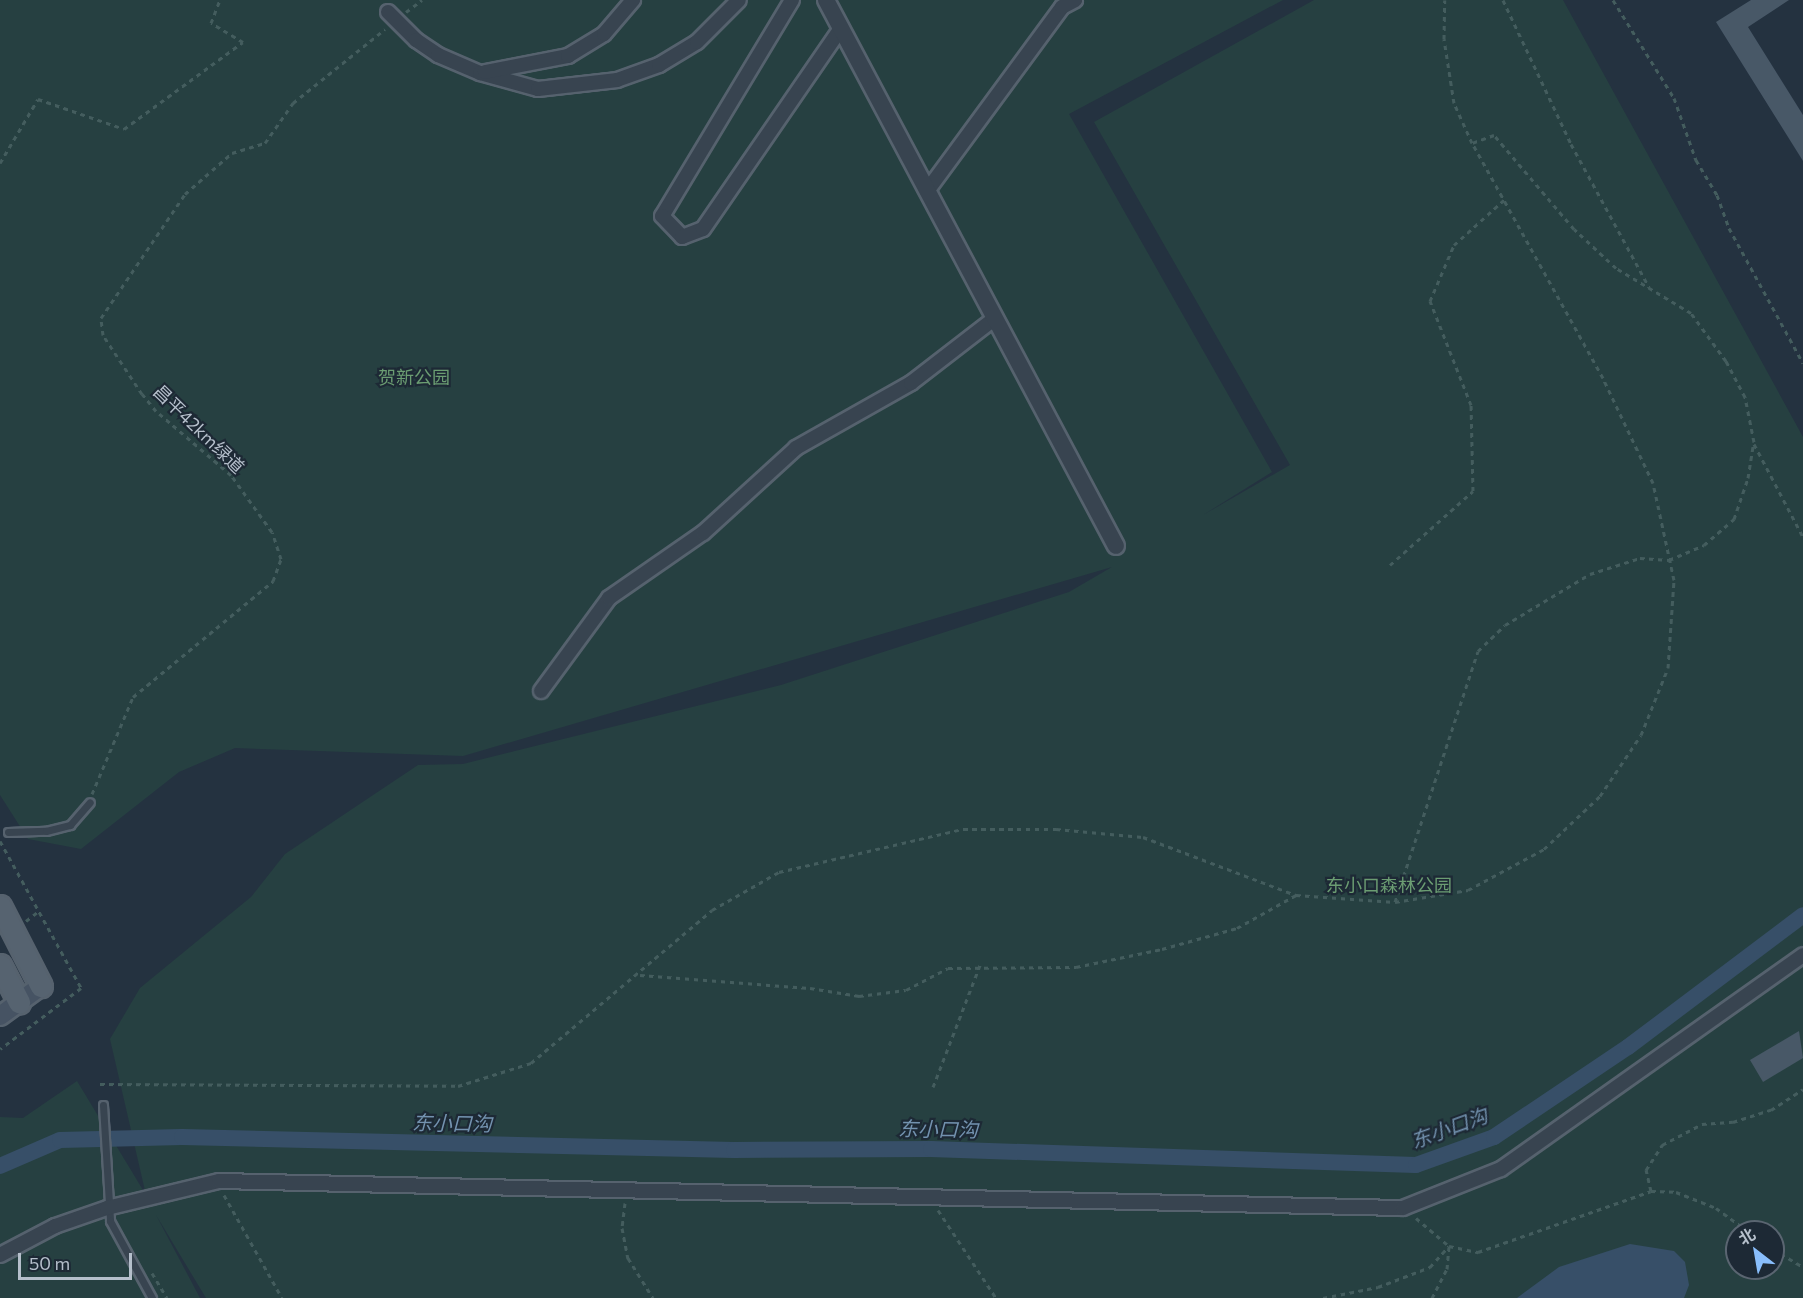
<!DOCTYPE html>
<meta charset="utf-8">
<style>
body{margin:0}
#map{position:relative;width:1803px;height:1298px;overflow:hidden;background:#243240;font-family:Commissioner,"Noto Sans SC",sans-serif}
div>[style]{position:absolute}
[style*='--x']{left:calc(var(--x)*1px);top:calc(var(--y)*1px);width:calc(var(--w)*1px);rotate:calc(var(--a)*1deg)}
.green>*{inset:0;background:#264041}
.water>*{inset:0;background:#374f68}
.canal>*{height:16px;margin:-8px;padding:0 8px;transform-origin:8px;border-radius:8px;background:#374f68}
.building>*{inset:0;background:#485867}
.path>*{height:3px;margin-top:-1.5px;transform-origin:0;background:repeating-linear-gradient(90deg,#445d5e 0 4.5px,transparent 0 9px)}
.roads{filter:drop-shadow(2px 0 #56626e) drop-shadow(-2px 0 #56626e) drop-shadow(0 2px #56626e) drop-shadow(0 -2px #56626e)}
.service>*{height:7px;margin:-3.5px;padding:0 3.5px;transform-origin:3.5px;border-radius:3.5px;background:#384450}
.minor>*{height:14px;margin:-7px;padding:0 7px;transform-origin:7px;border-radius:7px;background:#384450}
.tertiary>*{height:16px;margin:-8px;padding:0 8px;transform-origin:8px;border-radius:8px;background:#384450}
.secondary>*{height:18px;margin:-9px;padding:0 9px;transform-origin:9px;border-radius:9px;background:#465363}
.primary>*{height:21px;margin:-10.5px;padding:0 10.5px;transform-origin:10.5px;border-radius:10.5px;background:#566370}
span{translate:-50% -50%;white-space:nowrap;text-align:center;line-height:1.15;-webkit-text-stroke:4.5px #1d2935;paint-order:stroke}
.park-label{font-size:18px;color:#6b9d72}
.street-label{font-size:18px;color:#b5bfcb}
.water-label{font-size:20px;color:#7392af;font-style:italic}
.north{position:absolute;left:1725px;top:1220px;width:60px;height:60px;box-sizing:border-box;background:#1d2935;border:2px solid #5a6571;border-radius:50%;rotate:329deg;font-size:16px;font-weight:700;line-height:24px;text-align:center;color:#b5bfcb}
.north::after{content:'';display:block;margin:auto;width:21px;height:27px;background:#89befc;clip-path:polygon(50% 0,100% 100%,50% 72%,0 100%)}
.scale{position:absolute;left:18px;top:1253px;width:114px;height:27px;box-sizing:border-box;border:3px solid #b5bfcb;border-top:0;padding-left:8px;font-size:18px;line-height:21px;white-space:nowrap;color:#b5bfcb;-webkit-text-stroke:4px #1d2935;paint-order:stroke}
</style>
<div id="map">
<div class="green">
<div style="clip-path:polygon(evenodd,0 0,1283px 0,1069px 114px,1272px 472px,1203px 515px,1290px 465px,1094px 122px,1314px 0,1563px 0,1803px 437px,1803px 1298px,206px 1298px,156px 1215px,200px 1298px,0 1298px,0 1117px,23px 1118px,77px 1081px,146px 1195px,110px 1039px,140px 988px,251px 897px,285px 854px,418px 765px,463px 764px,781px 685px,1069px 592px,1112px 567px,463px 756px,235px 748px,179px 772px,81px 849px,28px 839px,0 795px,0 0,1737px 1232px,1773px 1232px,1773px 1268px,1737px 1268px,1737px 1232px)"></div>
</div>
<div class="water">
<div style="clip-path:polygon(1630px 1244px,1674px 1251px,1685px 1262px,1689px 1285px,1684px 1298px,1517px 1298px,1559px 1267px)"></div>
</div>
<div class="canal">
<div style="--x:0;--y:1166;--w:65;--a:-23.4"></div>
<div style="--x:60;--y:1140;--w:122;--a:-1.4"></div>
<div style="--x:182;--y:1137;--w:552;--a:1.35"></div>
<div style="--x:734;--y:1150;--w:197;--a:-0.3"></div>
<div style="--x:931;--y:1149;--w:485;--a:1.9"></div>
<div style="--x:1416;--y:1165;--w:83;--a:-19.7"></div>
<div style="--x:1494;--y:1137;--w:161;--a:-33.9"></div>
<div style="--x:1628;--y:1047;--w:219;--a:-37"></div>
</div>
<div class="building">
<div style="clip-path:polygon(1751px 0,1789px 0,1748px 27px,1803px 115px,1803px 161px,1716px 22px)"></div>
<div style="clip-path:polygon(1799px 1031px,1803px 1058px,1763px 1082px,1750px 1060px)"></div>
</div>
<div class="path">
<div style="--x:1503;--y:0;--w:159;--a:64.7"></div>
<div style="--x:1571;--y:144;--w:163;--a:61.4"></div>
<div style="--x:1613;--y:0;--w:115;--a:58.1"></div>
<div style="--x:1674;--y:98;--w:66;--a:70.5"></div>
<div style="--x:1696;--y:160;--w:41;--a:59"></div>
<div style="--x:1717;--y:195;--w:35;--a:70"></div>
<div style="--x:1729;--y:228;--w:154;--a:61.3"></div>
<div style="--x:406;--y:12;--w:20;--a:-37"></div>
<div style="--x:0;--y:163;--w:74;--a:-59.3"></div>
<div style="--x:38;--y:99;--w:91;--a:19.2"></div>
<div style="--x:124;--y:129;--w:147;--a:-36.2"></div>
<div style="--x:243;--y:42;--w:37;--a:-149"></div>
<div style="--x:211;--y:23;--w:25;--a:-69"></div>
<div style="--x:1754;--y:444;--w:105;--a:62.2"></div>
<div style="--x:1390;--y:565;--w:111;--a:-41.7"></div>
<div style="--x:1473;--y:491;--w:86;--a:-91.3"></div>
<div style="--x:1471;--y:405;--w:112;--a:-111.5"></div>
<div style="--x:1430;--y:301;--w:61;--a:-66.8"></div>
<div style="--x:1454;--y:245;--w:70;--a:-42.1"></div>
<div style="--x:92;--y:794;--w:105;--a:-67.1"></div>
<div style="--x:133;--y:697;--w:182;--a:-39.6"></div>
<div style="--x:273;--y:581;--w:23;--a:-70"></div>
<div style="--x:281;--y:559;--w:28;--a:-108"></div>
<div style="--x:272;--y:532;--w:70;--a:-125.7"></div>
<div style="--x:231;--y:475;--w:99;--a:-139.5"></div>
<div style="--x:156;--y:411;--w:22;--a:-129"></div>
<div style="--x:142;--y:394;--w:71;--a:-123.5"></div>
<div style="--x:103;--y:335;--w:17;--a:-97"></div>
<div style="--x:101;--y:318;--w:150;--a:-55.9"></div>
<div style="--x:185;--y:194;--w:62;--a:-41.1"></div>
<div style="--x:232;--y:153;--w:34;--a:-17"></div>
<div style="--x:265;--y:143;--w:49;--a:-55"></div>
<div style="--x:293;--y:103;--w:118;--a:-38.8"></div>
<div style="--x:0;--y:841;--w:168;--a:61.1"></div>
<div style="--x:81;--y:988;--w:101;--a:143"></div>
<div style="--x:1395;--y:902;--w:264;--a:-71.7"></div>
<div style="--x:1478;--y:651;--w:37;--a:-44"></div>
<div style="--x:1505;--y:625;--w:99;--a:-31"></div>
<div style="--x:1590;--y:574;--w:52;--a:-17.7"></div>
<div style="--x:1640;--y:558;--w:29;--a:4"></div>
<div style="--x:1669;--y:560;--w:38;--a:-23"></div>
<div style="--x:1704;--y:545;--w:40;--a:-41"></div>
<div style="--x:1734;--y:519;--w:43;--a:-71.1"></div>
<div style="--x:1748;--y:478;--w:36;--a:-81"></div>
<div style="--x:1754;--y:442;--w:46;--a:-101.3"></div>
<div style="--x:1745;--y:397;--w:41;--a:-117.8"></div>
<div style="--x:1726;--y:361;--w:59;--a:-126.1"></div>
<div style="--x:1691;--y:313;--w:87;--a:-149"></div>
<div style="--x:1616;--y:268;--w:57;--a:-137.1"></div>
<div style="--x:1574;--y:229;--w:123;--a:-130.4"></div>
<div style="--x:1494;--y:135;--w:23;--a:160"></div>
<div style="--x:26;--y:921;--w:16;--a:-38"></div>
<div style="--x:640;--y:975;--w:170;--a:4.4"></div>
<div style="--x:810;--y:988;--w:50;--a:9.3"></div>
<div style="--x:859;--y:996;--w:47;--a:-7.3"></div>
<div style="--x:906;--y:990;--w:47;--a:-27.6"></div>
<div style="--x:948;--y:968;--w:128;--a:-0.4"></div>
<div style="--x:1076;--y:967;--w:88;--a:-11.8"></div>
<div style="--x:1162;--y:949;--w:78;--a:-15.6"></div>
<div style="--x:1237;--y:928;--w:68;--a:-29.2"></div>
<div style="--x:100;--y:1084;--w:358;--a:0.3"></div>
<div style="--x:458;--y:1086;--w:77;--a:-17.5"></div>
<div style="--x:531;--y:1063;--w:237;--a:-40.2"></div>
<div style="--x:712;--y:910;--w:77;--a:-29.6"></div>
<div style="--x:779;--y:872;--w:189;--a:-13.2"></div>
<div style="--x:963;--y:829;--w:93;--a:0"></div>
<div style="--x:1056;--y:829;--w:87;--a:5.3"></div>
<div style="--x:1143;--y:837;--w:164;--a:20.8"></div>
<div style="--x:1296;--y:895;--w:99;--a:4"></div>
<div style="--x:1395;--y:902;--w:74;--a:-9.3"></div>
<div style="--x:1468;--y:890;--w:86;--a:-28.3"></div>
<div style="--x:1544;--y:849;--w:77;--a:-43.4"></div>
<div style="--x:1600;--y:796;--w:73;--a:-56.1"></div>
<div style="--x:1641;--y:735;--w:72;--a:-68.1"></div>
<div style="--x:1668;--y:668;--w:88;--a:-86.1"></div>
<div style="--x:1674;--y:580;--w:99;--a:-102.2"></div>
<div style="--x:1653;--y:483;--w:116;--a:-115.5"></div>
<div style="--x:1603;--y:378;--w:269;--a:-119.1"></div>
<div style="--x:1472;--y:143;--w:44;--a:-114.2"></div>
<div style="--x:1454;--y:103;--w:65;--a:-98.9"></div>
<div style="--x:1444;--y:39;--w:39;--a:-89"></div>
<div style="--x:933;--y:1087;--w:131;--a:-68.9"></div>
<div style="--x:1651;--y:1191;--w:22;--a:-103"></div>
<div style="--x:1646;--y:1170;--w:30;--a:-57"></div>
<div style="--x:1662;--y:1145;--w:45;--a:-27.7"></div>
<div style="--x:1702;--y:1124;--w:31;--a:-4"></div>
<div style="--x:1733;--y:1122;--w:40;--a:-18"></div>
<div style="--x:1771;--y:1110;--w:38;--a:-33"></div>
<div style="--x:224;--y:1195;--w:118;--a:60.6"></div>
<div style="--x:625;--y:1203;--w:25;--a:97"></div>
<div style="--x:622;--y:1228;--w:31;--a:79"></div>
<div style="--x:628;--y:1258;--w:47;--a:58"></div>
<div style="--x:938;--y:1210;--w:105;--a:56.6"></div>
<div style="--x:1416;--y:1218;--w:43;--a:40.3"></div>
<div style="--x:1449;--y:1246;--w:30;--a:12"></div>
<div style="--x:1478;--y:1252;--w:183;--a:-19.4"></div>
<div style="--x:1651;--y:1191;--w:25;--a:2"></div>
<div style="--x:1676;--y:1192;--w:43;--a:21.8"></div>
<div style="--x:1716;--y:1208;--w:41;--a:36"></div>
<div style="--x:1773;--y:1249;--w:35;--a:31"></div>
<div style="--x:152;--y:1273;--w:29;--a:59"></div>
<div style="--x:1323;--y:1298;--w:56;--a:-11.3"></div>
<div style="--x:1378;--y:1287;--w:56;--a:-21"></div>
<div style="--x:1430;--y:1267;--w:28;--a:-48"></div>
<div style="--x:1432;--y:1298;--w:33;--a:-63"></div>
<div style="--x:1447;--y:1269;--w:22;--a:-85"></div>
</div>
<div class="roads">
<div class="service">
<div style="--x:8;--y:832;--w:38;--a:-2"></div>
<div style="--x:46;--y:831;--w:25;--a:-14"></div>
<div style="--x:70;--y:825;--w:30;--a:-49"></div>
<div style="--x:103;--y:1105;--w:116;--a:86.5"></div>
<div style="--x:110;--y:1221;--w:88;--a:61.4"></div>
</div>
<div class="minor">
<div style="--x:792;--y:0;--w:252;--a:121"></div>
<div style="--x:662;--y:216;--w:29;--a:46"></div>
<div style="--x:682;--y:237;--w:22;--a:-21"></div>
<div style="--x:703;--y:229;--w:244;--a:-55.5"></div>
<div style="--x:388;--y:12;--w:40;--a:45"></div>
<div style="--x:416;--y:40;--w:27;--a:34"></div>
<div style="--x:438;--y:55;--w:46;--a:23.2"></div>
<div style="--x:480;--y:73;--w:60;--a:15.4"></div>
<div style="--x:538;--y:89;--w:80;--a:-6.5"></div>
<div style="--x:617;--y:80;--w:45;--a:-19.7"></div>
<div style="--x:659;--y:65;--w:44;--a:-31.2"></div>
<div style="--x:697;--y:42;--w:59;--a:-45"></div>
<div style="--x:485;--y:72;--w:85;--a:-10.9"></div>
<div style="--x:568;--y:56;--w:42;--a:-31.4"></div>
<div style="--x:604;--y:34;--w:45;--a:-49.5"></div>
<div style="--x:927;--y:191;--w:228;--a:-53.7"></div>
<div style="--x:1062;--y:7;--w:15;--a:-28"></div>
<div style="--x:541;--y:691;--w:115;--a:-53.8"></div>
<div style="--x:609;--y:598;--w:114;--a:-34.7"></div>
<div style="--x:703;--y:533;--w:126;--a:-42.4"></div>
<div style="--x:796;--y:448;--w:132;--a:-29.5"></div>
<div style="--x:911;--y:383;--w:106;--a:-37.7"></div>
<div style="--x:0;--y:1255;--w:62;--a:-27.8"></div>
<div style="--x:55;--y:1226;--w:55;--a:-19.1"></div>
<div style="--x:107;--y:1208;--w:115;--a:-13.6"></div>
<div style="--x:219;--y:1181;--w:1184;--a:1.31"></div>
<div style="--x:1403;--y:1208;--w:105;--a:-21.7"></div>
<div style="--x:1501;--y:1169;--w:370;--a:-35.3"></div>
</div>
<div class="tertiary">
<div style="--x:826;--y:0;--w:618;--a:62.03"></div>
</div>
<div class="secondary">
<div style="--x:0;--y:1016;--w:51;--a:-36.2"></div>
</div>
<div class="primary">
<div style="--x:0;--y:906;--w:90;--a:62.9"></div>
<div style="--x:0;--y:965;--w:42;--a:62.8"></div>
</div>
</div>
<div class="park-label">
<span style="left:414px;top:377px">贺新公园</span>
<span style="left:1389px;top:885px">东小口森林公园</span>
</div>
<div class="street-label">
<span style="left:199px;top:429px;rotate:44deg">昌平42km绿道</span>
</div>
<div class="water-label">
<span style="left:452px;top:1123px;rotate:1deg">东小口沟</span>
<span style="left:1449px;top:1128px;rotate:-20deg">东小口沟</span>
<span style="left:938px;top:1129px;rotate:1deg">东小口沟</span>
</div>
<div class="north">北</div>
<div class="scale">50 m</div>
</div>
